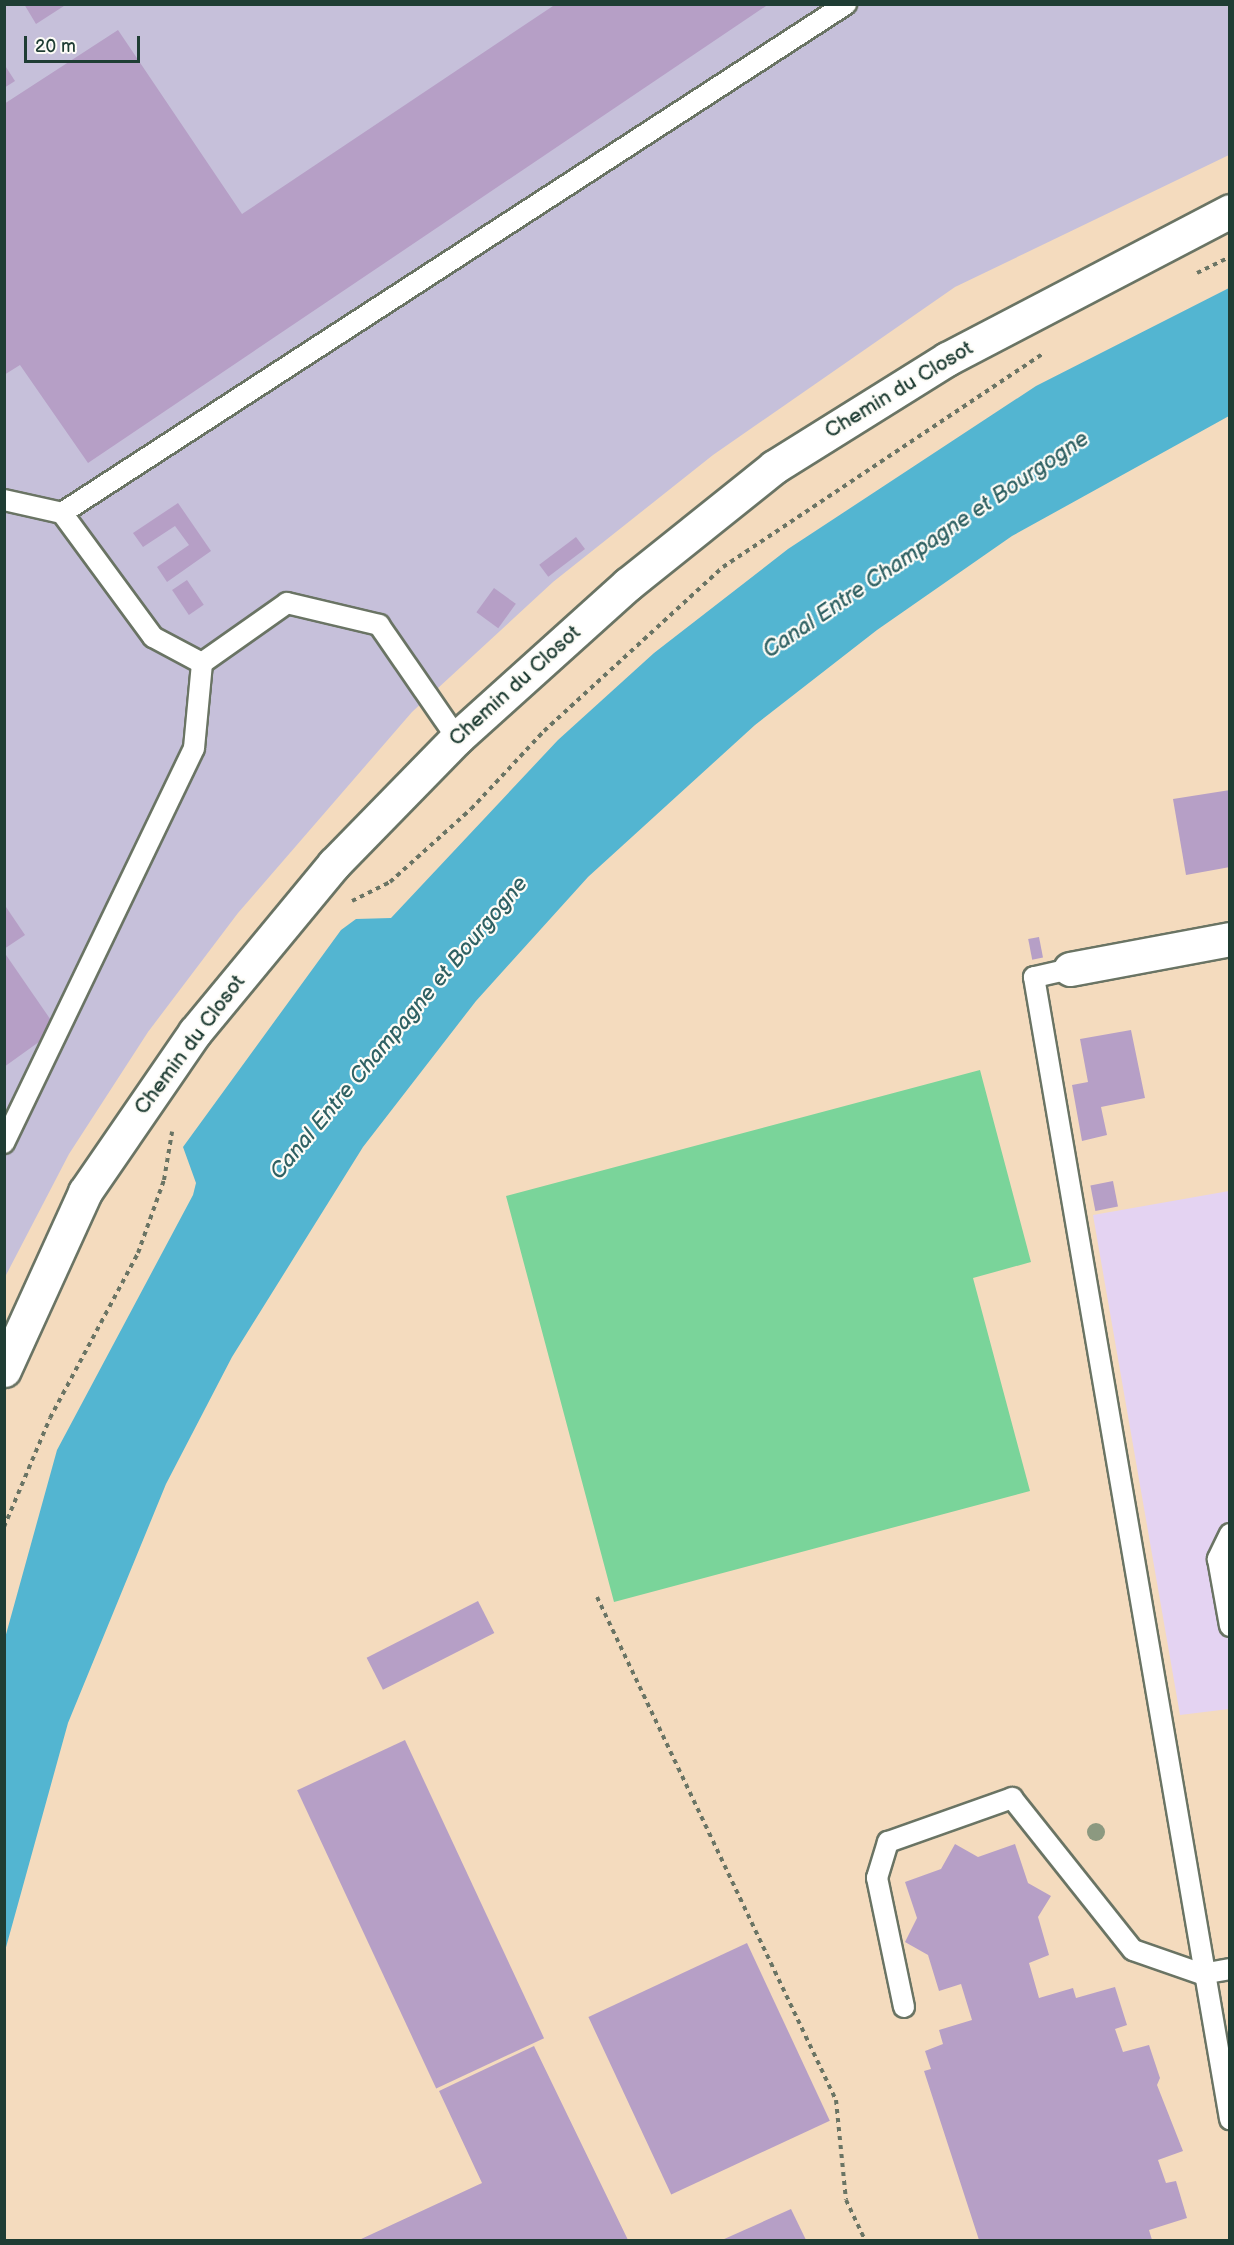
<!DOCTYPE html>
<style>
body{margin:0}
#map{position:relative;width:1234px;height:2245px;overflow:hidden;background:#f4dbbe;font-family:"Balsamiq Sans",sans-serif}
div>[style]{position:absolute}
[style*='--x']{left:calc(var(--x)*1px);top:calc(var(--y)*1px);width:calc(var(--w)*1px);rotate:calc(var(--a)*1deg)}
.built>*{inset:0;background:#e4d3f2}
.industrial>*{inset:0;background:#c6c0da}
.green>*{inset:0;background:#7ad49a}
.water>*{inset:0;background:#53b5d1}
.building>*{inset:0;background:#b69fc6;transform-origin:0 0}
.path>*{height:4px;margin-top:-2px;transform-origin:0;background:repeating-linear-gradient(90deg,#6a7464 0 4.5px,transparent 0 9px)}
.roads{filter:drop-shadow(2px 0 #6a7464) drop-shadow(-2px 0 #6a7464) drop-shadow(0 2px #6a7464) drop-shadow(0 -2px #6a7464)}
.service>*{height:20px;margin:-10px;padding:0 10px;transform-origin:10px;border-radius:10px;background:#fff}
.minor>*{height:33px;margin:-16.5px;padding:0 16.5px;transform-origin:16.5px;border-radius:16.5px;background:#fff}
.trees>*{width:18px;height:18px;margin:-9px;border-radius:50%;background:#8c9980}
span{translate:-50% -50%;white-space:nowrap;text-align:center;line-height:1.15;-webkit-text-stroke:4.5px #fdfcf7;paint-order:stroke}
.street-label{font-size:21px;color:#1f3d34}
.water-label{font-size:22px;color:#2f6163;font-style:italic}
.frame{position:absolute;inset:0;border:6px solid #1f3d34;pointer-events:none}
.scale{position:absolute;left:24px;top:36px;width:116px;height:27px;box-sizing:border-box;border:3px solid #1f3d34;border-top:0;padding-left:8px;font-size:18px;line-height:21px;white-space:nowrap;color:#1f3d34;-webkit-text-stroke:4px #fdfcf7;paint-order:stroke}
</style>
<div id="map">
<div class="built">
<div style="clip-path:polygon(1229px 1191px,1229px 1709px,1180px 1715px,1093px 1215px)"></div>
</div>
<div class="industrial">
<div style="clip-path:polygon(5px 5px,1229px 5px,1229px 155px,955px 287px,713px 455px,553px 582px,412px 712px,238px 913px,148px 1032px,69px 1154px,5px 1277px)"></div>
</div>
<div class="green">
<div style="clip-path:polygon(980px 1070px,1031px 1262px,973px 1278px,1030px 1491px,614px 1602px,506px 1196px)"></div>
</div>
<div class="water">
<div style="clip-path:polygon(1229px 288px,1229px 416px,1012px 536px,877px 630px,755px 725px,588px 877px,476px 1001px,363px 1147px,232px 1357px,166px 1484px,68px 1723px,5px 1951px,5px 1638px,57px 1450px,193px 1195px,196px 1183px,183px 1147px,341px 930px,356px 919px,391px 918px,558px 740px,654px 653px,788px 549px,1036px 386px)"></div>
</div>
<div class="building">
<div style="clip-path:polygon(24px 4px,67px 4px,36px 24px)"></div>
<div style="clip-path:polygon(556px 4px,769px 4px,88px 463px,20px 365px,4px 375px,4px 104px,118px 30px,242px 214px)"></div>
<div style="clip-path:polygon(4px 64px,15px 81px,4px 88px)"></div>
<div style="clip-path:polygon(178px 503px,211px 551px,167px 582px,157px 567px,189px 545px,175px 526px,143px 547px,133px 533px)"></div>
<div style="left:576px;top:537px;width:15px;height:46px;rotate:53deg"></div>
<div style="left:187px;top:580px;width:30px;height:18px;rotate:56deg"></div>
<div style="left:494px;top:588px;width:27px;height:30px;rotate:36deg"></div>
<div style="clip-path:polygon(1230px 790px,1230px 867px,1186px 875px,1173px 799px)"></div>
<div style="clip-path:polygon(4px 904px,25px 935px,4px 949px)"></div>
<div style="left:1039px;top:937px;width:21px;height:11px;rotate:79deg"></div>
<div style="clip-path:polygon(4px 952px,57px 1029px,4px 1067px)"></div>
<div style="clip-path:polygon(1131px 1030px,1145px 1098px,1101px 1107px,1107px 1135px,1082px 1141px,1072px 1085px,1088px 1082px,1080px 1039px)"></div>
<div style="left:1113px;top:1181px;width:26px;height:23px;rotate:79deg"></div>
<div style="left:478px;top:1601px;width:36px;height:125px;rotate:63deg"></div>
<div style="left:405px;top:1740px;width:329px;height:119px;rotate:65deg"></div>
<div style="clip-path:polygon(955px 1844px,978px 1857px,1015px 1844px,1028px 1883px,1051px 1896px,1038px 1917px,1049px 1955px,1029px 1963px,1039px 1998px,1073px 1988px,1076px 1998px,1115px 1987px,1127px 2025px,1115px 2029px,1123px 2052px,1149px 2045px,1160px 2078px,1157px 2085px,1183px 2151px,1158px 2160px,1166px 2183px,1176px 2181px,1187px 2218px,1149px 2230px,1152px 2240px,979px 2240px,924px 2071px,931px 2069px,925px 2051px,943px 2044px,939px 2030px,972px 2020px,961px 1984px,939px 1991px,928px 1955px,905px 1942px,917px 1918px,905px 1882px,941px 1869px)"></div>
<div style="left:747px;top:1943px;width:196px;height:175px;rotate:65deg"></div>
<div style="clip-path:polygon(534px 2046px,628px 2240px,359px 2240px,482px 2183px,439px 2091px)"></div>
<div style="clip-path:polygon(791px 2209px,806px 2240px,722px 2240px)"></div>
</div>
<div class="path">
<div style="--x:1197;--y:273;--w:37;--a:-26"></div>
<div style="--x:352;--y:901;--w:42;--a:-26.6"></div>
<div style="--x:390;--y:882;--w:109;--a:-42"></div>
<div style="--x:471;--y:809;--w:107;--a:-46.9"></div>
<div style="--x:544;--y:731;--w:243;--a:-42.5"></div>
<div style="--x:723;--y:567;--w:386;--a:-33.7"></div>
<div style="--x:4;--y:1527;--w:118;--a:-67.1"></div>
<div style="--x:50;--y:1418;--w:187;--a:-61.9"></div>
<div style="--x:138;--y:1253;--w:77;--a:-70.4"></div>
<div style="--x:164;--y:1180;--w:49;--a:-80.5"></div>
<div style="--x:597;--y:1597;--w:557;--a:64.59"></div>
<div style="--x:836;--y:2100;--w:100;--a:84.3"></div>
<div style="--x:846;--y:2200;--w:44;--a:64.6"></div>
</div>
<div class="roads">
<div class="service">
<div style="--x:4;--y:500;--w:59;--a:12.6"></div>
<div style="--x:62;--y:513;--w:154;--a:53.7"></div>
<div style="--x:153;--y:637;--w:55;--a:28"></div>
<div style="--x:62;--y:513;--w:935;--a:-32.99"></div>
<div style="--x:1070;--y:969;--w:37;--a:167"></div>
<div style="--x:1034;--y:977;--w:1159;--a:80.26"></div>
<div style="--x:4;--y:1143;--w:438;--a:-64.3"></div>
<div style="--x:194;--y:748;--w:85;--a:-84.6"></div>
<div style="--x:202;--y:663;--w:104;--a:-35.2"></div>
<div style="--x:287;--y:603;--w:95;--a:13.4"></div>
<div style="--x:379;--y:625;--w:137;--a:55.4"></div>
<div style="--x:1230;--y:1534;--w:28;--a:116"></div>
<div style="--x:1218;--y:1559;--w:68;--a:79.8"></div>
<div style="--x:904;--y:2007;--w:132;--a:-101.8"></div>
<div style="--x:877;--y:1878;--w:38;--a:-73"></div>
<div style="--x:888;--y:1842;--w:132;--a:-19.5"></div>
<div style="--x:1012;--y:1798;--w:194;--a:51.5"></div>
<div style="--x:1133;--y:1950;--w:73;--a:19.2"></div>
<div style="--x:1202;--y:1974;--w:28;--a:-10"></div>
</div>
<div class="minor">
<div style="--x:1070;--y:969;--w:163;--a:-10.6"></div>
<div style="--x:4;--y:1370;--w:196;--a:-65.5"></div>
<div style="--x:85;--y:1192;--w:194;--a:-55.5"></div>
<div style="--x:195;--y:1032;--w:218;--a:-50.4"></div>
<div style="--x:334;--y:864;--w:176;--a:-45.7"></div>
<div style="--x:457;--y:738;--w:230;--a:-42"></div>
<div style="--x:628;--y:584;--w:187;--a:-38.7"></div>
<div style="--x:774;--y:467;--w:204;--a:-32"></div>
<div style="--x:947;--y:359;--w:319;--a:-27.6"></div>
</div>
</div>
<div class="trees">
<div style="left:1096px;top:1832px"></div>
</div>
<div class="street-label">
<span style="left:899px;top:390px;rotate:-31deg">Chemin du Closot</span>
<span style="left:515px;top:686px;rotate:-42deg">Chemin du Closot</span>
<span style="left:190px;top:1045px;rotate:-53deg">Chemin du Closot</span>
</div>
<div class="water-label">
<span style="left:926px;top:545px;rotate:-34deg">Canal Entre Champagne et Bourgogne</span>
<span style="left:399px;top:1028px;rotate:-50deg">Canal Entre Champagne et Bourgogne</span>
</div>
<div class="frame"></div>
<div class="scale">20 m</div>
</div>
